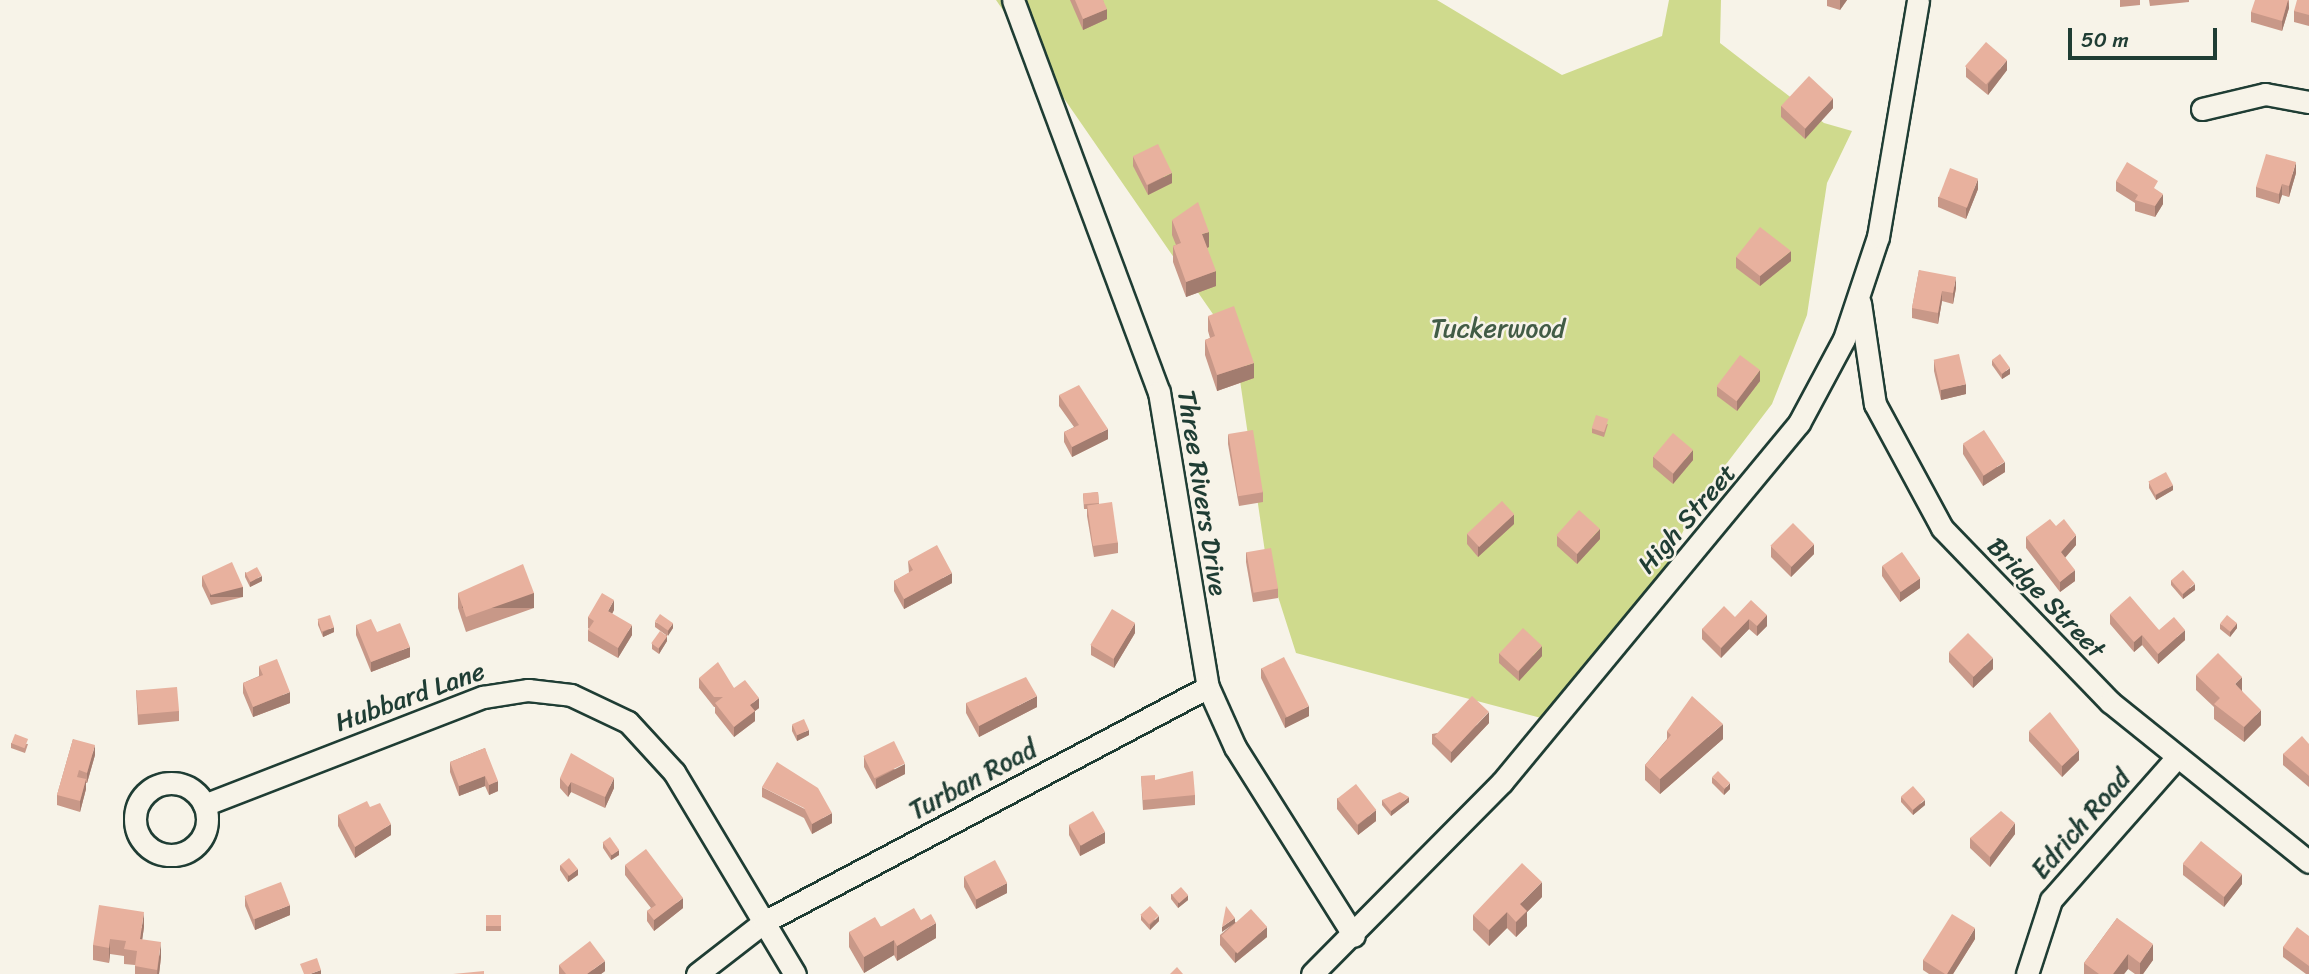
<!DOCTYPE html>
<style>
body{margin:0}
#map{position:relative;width:2309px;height:974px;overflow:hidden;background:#f7f3e8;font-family:Sriracha,sans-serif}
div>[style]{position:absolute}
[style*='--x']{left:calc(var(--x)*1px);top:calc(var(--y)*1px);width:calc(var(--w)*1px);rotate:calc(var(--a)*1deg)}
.green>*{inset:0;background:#cfda8d}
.roads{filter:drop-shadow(2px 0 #1f3d34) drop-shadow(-2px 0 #1f3d34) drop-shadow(0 2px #1f3d34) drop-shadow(0 -2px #1f3d34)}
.minor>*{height:21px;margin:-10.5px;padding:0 10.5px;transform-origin:10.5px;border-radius:10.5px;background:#f7f3e8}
.minor>.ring{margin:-10.5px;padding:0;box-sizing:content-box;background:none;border:21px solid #f7f3e8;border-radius:50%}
.wall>*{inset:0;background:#c89888;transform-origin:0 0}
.shaded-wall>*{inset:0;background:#a27c6f;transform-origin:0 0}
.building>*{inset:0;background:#e8b19e;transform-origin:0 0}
span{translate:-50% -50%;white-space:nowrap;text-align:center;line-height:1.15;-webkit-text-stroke:5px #f7f3e8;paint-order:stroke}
.park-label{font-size:26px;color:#425c46}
.street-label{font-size:26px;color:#1f3d34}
.scale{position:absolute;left:2068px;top:28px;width:149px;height:32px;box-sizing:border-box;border:4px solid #1f3d34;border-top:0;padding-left:9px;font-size:21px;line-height:24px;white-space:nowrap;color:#1f3d34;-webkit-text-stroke:5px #f7f3e8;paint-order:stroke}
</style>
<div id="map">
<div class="green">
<div style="clip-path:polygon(996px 0,1437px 0,1562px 75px,1662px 36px,1669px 0,1721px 0,1720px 43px,1824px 123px,1852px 131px,1827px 183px,1807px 315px,1772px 404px,1698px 501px,1639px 621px,1564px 724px,1296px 653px,1266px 559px,1235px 346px)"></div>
</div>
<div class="roads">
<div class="minor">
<div style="--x:1013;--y:0;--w:418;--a:69.6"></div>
<div style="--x:1159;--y:392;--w:299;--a:80.6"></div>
<div style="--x:1208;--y:687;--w:66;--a:65.8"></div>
<div style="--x:1235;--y:747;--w:223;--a:57.8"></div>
<div style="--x:2202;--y:109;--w:65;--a:-13.4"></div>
<div style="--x:2265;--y:94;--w:45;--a:10.3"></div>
<div style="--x:1860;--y:303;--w:102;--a:81.6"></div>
<div style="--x:1875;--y:404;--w:141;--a:61.6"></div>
<div style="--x:1942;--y:528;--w:242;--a:46"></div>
<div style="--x:2110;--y:702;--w:255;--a:38.8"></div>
<div class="ring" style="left:135px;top:783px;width:51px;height:51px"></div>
<div style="--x:204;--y:805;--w:299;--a:-21.2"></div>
<div style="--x:483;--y:697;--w:46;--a:-8.8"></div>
<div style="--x:528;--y:690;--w:43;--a:6.6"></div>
<div style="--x:571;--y:695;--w:63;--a:25.3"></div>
<div style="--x:628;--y:722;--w:68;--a:47.4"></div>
<div style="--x:674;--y:772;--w:235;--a:59.1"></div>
<div style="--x:697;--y:974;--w:85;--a:-37.8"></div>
<div style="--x:764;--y:922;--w:502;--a:-27.89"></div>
<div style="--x:1312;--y:974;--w:270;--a:-45.3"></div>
<div style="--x:1502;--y:782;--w:466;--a:-50.4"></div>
<div style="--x:1799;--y:423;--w:95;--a:-61.8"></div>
<div style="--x:1844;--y:339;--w:108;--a:-71.6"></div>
<div style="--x:1878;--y:237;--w:240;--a:-80.4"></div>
<div style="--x:2027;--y:974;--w:78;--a:-72"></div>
<div style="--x:2051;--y:900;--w:189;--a:-48.6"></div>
</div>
</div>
<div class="wall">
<div style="clip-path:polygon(1070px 0,1103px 0,1107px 19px,1083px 30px)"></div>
<div style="clip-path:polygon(1827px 0,1847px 0,1840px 10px,1827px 6px)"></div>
<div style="clip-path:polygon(2120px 0,2140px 0,2140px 5px,2120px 7px)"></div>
<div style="clip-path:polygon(2149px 0,2189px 0,2189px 2px,2150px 6px)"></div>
<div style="clip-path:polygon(2289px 0,2289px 8px,2282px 31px,2251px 22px,2251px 12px)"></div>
<div style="clip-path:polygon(2309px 0,2309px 26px,2294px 22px,2294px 11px)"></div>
<div style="clip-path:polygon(1966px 67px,2007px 70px,1988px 95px,1966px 77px)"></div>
<div style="clip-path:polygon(1781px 106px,1833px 108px,1805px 139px,1781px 117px)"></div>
<div style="clip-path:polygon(1133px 156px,1172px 183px,1148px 195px,1133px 166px)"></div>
<div style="clip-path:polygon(2296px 173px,2289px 197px,2282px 195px,2279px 204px,2256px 197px,2256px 187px)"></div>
<div style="clip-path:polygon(2116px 181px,2158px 191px,2163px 204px,2155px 217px,2135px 211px,2135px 203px,2116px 191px)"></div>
<div style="clip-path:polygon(1978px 189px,1966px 219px,1938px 207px,1938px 197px)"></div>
<div style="clip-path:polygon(1172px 220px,1209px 247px,1207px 248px,1216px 286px,1186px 297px,1173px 262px,1173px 246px,1176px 245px,1172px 235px)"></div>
<div style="clip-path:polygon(1736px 257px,1791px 261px,1760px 286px,1736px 268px)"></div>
<div style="clip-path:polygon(1919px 270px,1956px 288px,1953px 304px,1942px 301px,1938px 324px,1912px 318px,1912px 308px)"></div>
<div style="clip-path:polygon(1208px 316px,1254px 378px,1217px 391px,1205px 355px,1205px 340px,1210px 338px,1208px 331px)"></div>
<div style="clip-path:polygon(1934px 360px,1966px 394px,1941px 400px,1934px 371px)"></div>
<div style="clip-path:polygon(1992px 360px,2010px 374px,2002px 379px,1992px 365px)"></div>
<div style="clip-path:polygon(1760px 381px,1737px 411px,1717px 396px,1717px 386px)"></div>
<div style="clip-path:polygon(1059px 395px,1108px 439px,1072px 457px,1064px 442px,1064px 432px,1074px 427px,1059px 406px)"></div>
<div style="clip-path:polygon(1608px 424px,1604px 437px,1592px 433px,1592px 428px)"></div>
<div style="clip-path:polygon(1228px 434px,1263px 492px,1263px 502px,1239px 506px,1228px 444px)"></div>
<div style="clip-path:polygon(1963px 444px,2005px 472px,1983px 486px,1963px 454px)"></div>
<div style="clip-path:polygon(1653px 457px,1693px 460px,1673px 484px,1653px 467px)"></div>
<div style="clip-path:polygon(2149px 483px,2173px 490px,2156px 500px,2149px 488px)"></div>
<div style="clip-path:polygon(1098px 492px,1099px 504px,1118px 543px,1118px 553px,1094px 557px,1087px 516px,1087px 509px,1084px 509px,1083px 494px)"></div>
<div style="clip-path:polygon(1514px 524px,1478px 557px,1467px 544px,1467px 534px)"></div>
<div style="clip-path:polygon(2056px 526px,2076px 545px,2065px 558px,2075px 581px,2060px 592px,2026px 548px,2026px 537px)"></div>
<div style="clip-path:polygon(1557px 536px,1600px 539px,1577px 564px,1557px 546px)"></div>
<div style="clip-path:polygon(1771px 546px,1814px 554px,1791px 577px,1771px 557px)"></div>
<div style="clip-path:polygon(1246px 552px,1278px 588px,1278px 598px,1253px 602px,1246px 562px)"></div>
<div style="clip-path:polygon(908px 561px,952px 583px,904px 609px,894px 591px,894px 581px,909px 573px)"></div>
<div style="clip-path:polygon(1882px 566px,1920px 588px,1900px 602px,1882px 576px)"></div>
<div style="clip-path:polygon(245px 572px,262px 581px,250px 587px,245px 577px)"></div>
<div style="clip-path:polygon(202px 576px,243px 597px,211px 605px,202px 586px)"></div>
<div style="clip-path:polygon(2171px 580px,2195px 590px,2183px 599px,2171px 585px)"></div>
<div style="clip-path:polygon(458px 593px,534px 608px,466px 632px,458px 608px)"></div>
<div style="clip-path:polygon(614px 610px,612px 614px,632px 635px,618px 658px,588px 641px,588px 630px,589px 629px,588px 628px,588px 617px)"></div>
<div style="clip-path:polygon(2110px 614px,2159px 630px,2185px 640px,2158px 664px,2142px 645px,2134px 652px,2110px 624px)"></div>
<div style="clip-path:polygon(1767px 615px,1767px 626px,1757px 636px,1749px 629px,1721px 658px,1702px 639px,1702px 629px,1735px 617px)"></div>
<div style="clip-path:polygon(318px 620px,334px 632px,323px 637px,318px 625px)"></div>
<div style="clip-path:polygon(655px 622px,673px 628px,667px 636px,667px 641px,659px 654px,652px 649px,652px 644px,666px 635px,655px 627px)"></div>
<div style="clip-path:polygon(2220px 624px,2237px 628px,2230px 637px,2220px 629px)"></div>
<div style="clip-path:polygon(356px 625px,377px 632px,410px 657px,371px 672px,356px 635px)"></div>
<div style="clip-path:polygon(1135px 633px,1114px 668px,1091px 655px,1091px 645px)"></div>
<div style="clip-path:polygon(1949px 652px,1993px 669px,1973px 688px,1949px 662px)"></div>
<div style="clip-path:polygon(1499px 653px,1542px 656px,1519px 681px,1499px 663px)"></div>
<div style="clip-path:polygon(259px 666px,290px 703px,253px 717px,243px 693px,243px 683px,259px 676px)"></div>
<div style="clip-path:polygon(1261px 668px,1309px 716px,1285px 728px,1261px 678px)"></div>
<div style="clip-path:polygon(2196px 675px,2242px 691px,2261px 725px,2244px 742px,2214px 719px,2214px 707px,2196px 690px)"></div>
<div style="clip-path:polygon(699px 678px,734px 688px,759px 708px,755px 711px,755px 721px,734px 737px,715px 713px,715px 707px,714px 707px,699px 688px)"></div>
<div style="clip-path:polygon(136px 690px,179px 711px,179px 721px,138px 725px)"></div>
<div style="clip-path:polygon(966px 703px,1037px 707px,979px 737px,966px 713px)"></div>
<div style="clip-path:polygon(1489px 723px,1451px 763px,1432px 744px,1432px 734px)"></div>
<div style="clip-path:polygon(792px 725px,809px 735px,797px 741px,792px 731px)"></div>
<div style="clip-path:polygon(1667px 731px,1723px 739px,1660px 794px,1645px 780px,1645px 765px,1667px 739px)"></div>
<div style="clip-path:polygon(2029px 731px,2079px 760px,2062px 777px,2029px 741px)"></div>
<div style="clip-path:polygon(73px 739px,95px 755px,87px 783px,86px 783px,86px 789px,80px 812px,57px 805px,57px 795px)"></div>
<div style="clip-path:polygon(11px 743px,28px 744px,25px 753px,11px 748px)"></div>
<div style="clip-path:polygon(2309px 744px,2309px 787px,2283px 765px,2283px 754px)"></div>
<div style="clip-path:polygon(485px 748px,498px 791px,489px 795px,485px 786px,459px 796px,450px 772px,450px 762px)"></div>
<div style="clip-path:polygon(864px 756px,905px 774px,876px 789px,864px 767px)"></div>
<div style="clip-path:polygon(1141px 776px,1155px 780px,1195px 795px,1195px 805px,1143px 810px)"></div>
<div style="clip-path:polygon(1712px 777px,1730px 789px,1724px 795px,1712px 783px)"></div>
<div style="clip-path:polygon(560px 778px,614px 788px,605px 808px,571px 792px,568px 797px,560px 788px)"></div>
<div style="clip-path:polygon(762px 787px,832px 823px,812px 834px,804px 818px,762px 797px)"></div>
<div style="clip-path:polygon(1901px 797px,1925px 805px,1913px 815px,1901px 802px)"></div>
<div style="clip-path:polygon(1337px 798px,1376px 821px,1358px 835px,1337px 809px)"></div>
<div style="clip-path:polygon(1382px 800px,1409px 802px,1391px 816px,1382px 805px)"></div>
<div style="clip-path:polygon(370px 807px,391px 835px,355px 858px,338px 826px,338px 815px)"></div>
<div style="clip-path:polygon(1069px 825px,1105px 843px,1080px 856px,1069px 835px)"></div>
<div style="clip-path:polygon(2015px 834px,1990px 867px,1970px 848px,1970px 838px)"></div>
<div style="clip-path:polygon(603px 842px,619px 855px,611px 860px,603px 848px)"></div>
<div style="clip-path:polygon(2183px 864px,2242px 884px,2224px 907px,2183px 875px)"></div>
<div style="clip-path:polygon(560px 865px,578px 875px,568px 882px,560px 870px)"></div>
<div style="clip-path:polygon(625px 865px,683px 908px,654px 931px,647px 921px,647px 911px,651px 908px,625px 875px)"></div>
<div style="clip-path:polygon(964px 877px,1007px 893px,976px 909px,964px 887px)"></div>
<div style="clip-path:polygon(1171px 894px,1188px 900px,1178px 908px,1171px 899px)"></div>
<div style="clip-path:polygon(245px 896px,290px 915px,255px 930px,245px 906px)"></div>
<div style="clip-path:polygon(1542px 897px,1527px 912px,1527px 926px,1516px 937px,1507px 928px,1489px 946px,1473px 930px,1473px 915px)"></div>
<div style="left:501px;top:915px;width:16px;height:15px;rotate:90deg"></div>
<div style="clip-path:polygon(1141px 915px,1159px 921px,1150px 930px,1141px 920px)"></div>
<div style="clip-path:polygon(2117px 918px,2153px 960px,2143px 974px,2135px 974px,2128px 969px,2124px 974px,2084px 974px,2084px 963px)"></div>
<div style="clip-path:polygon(921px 920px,936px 938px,897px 961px,894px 955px,864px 973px,849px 947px,849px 932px)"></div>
<div style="clip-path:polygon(1235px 922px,1267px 937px,1235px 963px,1220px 945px,1220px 935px)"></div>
<div style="clip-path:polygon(144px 927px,142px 940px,161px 957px,159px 974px,135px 974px,135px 965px,124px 964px,124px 956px,110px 954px,109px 963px,93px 960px,93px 945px)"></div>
<div style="clip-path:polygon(2309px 936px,2309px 974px,2306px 974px,2283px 957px,2283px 947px)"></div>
<div style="clip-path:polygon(1975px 939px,1953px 974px,1929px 974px,1923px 970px,1923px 960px)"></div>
<div style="clip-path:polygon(559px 965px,605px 971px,601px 974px,559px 974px)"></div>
</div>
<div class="shaded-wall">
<div style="clip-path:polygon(1840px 0,1847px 0,1840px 10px)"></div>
<div style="clip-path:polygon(2288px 0,2289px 8px,2282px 31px,2282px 21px)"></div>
<div style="clip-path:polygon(1107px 9px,1107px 19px,1083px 30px,1083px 19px)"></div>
<div style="clip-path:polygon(2007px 60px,2007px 70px,1988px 95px,1988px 84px)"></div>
<div style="clip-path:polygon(1833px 98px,1833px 108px,1805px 139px,1805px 129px)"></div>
<div style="clip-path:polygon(2296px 162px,2296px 173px,2289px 197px,2289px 186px)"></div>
<div style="clip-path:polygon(1172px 173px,1172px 183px,1148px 195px,1148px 185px)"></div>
<div style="clip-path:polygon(1978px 179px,1978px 189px,1966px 219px,1966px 209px)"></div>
<div style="clip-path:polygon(2282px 184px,2282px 195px,2279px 204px,2279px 194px)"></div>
<div style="clip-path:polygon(2163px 194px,2163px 204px,2155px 217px,2155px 206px)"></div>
<div style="clip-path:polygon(1209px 232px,1209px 247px,1202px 250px,1202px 234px)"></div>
<div style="clip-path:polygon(1791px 251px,1791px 261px,1760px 286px,1760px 276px)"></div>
<div style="clip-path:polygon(1216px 271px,1216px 286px,1186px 297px,1186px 282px)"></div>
<div style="clip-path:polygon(1956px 277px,1956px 288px,1953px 304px,1953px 293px)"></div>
<div style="clip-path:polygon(1942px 291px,1942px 301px,1938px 324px,1938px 313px)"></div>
<div style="clip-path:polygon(1254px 363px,1254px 378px,1217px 391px,1217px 375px)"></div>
<div style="clip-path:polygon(2010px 368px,2010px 374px,2002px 379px,2002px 374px)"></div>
<div style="clip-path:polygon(1760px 370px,1760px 381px,1737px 411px,1737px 401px)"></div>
<div style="clip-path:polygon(1966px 384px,1966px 394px,1941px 400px,1941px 390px)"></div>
<div style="clip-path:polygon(1108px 429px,1108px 439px,1072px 457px,1072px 447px)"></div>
<div style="clip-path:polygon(1693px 450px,1693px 460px,1673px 484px,1673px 474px)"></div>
<div style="clip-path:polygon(2005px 462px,2005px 472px,1983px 486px,1983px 476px)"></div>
<div style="clip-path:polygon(2173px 485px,2173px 490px,2156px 500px,2156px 495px)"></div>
<div style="clip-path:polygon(1514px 514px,1514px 524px,1478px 557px,1478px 547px)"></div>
<div style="clip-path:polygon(1600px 529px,1600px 539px,1577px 564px,1577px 554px)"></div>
<div style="clip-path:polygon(2076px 535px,2076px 545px,2061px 562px,2061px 552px)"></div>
<div style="clip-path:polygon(1814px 544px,1814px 554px,1791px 577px,1791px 567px)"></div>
<div style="clip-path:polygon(2075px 570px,2075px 581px,2060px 592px,2060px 582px)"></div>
<div style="clip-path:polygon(952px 573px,952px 583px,904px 609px,904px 599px)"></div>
<div style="clip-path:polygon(262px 576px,262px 581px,250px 587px,250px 582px)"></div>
<div style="clip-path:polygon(1920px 578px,1920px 588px,1900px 602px,1900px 592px)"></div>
<div style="clip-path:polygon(2195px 584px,2195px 590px,2183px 599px,2183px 594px)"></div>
<div style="left:243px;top:587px;width:10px;height:33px;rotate:90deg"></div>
<div style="left:534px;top:593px;width:15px;height:72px;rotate:90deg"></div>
<div style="clip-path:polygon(614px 600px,614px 610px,608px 621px,608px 611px)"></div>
<div style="clip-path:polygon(1767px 615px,1767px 626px,1757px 636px,1757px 626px)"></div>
<div style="clip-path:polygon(1749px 619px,1749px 629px,1721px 658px,1721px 648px)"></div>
<div style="clip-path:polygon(673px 623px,673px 628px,668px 636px,668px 631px)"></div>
<div style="clip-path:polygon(1135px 623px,1135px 633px,1114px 668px,1114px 658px)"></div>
<div style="clip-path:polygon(2237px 623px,2237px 628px,2230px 637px,2230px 632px)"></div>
<div style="clip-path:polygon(632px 625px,632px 635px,618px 658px,618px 648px)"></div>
<div style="clip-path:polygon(334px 627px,334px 632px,323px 637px,323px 632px)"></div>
<div style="clip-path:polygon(2185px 630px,2185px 640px,2158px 664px,2158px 654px)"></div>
<div style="clip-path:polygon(2142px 635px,2142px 645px,2134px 652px,2134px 642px)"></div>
<div style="clip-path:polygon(667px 636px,667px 641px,659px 654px,659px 648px)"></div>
<div style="clip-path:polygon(1542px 646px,1542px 656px,1519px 681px,1519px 671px)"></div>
<div style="clip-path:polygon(410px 647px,410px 657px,371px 672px,371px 662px)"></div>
<div style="clip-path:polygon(1993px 658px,1993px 669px,1973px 688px,1973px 677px)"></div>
<div style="clip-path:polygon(2242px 677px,2242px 692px,2235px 684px)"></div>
<div style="clip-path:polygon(290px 692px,290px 703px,253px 717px,253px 707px)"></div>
<div style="clip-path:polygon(1037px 696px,1037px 707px,979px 737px,979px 726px)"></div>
<div style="clip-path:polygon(759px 698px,759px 708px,755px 711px,755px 721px,734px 737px,734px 727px,750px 705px)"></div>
<div style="clip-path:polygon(1309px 706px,1309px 716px,1285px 728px,1285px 718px)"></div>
<div style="clip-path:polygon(2261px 710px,2261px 725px,2244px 742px,2244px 727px)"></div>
<div style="clip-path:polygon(1489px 712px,1489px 723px,1451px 763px,1451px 752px)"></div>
<div style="clip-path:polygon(1723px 724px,1723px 739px,1660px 794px,1660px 779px)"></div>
<div style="clip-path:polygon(809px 730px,809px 735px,797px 741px,797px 735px)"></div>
<div style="clip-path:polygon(95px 745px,95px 755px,87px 783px,87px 773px)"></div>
<div style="clip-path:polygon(2079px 750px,2079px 760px,2062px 777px,2062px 766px)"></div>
<div style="clip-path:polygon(905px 764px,905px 774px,876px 789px,876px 779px)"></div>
<div style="clip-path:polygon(485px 776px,485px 786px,459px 796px,459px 786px)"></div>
<div style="clip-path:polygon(614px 778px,614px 788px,605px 808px,605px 797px)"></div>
<div style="clip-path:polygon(86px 779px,86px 789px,80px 812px,80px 801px)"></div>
<div style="clip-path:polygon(498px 781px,498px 791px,489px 795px,489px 785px)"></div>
<div style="clip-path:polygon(571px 782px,571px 792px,568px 797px,568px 787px)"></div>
<div style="clip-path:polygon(1730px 783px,1730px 789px,1724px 795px,1724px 790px)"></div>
<div style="clip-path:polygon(1409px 797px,1409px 802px,1391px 816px,1391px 811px)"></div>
<div style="clip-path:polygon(1925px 800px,1925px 805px,1913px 815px,1913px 810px)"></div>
<div style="clip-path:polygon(1376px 810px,1376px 821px,1358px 835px,1358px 825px)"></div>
<div style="clip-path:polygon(832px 813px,832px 823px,812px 834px,812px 824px)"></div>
<div style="clip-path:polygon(2015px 823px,2015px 834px,1990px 867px,1990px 857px)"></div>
<div style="clip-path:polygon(391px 824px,391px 835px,355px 858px,355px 847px)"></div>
<div style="clip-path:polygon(1105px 832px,1105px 843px,1080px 856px,1080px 845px)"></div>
<div style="clip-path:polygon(619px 850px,619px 855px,611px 860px,611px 855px)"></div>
<div style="clip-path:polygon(578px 869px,578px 875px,568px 882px,568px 876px)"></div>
<div style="clip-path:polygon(2242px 874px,2242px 884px,2224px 907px,2224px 897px)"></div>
<div style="clip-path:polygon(1542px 882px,1542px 897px,1527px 912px,1527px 926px,1516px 937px,1516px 922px,1520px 904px)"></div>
<div style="clip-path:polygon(1007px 883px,1007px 893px,976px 909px,976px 899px)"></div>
<div style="clip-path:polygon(1188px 895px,1188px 900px,1178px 908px,1178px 903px)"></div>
<div style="clip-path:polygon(683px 898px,683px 908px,654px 931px,654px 920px)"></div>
<div style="clip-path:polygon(290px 905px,290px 915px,255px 930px,255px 919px)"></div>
<div style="clip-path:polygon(144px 912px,144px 927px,140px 955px,140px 939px)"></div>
<div style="clip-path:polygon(1507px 912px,1507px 928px,1489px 946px,1489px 930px)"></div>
<div style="clip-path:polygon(1159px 916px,1159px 921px,1150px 930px,1150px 925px)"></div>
<div style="clip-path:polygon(1235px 918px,1235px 923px,1222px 932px,1222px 927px)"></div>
<div style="clip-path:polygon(936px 923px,936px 938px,897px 961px,897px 946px)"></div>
<div style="clip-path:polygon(1267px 927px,1267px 937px,1235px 963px,1235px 953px)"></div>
<div style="clip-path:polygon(1975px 928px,1975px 939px,1953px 974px,1947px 974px)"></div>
<div style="clip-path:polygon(110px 939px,110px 954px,109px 963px,109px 948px)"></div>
<div style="clip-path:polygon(894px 940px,894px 955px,864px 973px,864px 957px)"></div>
<div style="clip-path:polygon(161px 942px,161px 957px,159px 974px,157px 974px)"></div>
<div style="clip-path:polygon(2153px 944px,2153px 960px,2143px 974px,2140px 974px,2140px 963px)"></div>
<div style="clip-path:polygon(2128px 954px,2128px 969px,2124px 974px,2113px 974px)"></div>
<div style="clip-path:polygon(605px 961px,605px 971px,601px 974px,587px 974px)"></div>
<div style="clip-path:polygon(321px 970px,321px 974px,310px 974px)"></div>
</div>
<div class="building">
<div style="clip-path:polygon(1075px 0,1103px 0,1107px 9px,1083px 19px)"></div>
<div style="clip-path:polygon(2255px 0,2288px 0,2282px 21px,2251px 12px)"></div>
<div style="clip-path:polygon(2297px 0,2309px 0,2309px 15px,2294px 11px)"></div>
<div style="left:1986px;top:42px;width:28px;height:32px;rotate:41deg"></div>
<div style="left:1809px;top:76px;width:33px;height:41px;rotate:43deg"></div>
<div style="left:1158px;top:144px;width:32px;height:28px;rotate:64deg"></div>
<div style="clip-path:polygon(2266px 154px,2296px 162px,2289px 186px,2282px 184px,2279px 194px,2256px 187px)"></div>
<div style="clip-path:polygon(2127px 162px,2158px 181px,2154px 188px,2163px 194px,2155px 206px,2135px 200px,2138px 195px,2116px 181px)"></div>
<div style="left:1950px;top:168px;width:30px;height:31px;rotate:21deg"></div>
<div style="clip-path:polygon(1198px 202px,1209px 232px,1202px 234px,1216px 271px,1186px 282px,1173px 246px,1181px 243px,1172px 220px)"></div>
<div style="clip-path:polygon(1760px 227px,1791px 251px,1760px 276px,1736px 257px)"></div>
<div style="clip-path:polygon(1919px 270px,1956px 277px,1953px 293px,1942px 291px,1938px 313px,1912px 308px)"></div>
<div style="clip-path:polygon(1234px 306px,1254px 363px,1217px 375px,1205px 340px,1215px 336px,1208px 316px)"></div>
<div style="left:1959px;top:354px;width:31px;height:26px;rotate:77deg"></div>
<div style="left:2000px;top:354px;width:17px;height:10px;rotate:54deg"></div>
<div style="left:1740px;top:355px;width:25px;height:39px;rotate:37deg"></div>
<div style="clip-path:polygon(1079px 385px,1108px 429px,1072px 447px,1064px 432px,1079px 425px,1059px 395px)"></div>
<div style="left:1596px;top:415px;width:13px;height:14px;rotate:18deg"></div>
<div style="left:1253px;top:430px;width:63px;height:25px;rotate:81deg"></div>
<div style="left:1984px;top:430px;width:38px;height:25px;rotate:57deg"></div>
<div style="left:1673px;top:433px;width:26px;height:31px;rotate:40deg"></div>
<div style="left:2166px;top:472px;width:15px;height:20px;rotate:62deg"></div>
<div style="left:1098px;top:492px;width:11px;height:15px;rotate:85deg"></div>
<div style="left:1502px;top:501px;width:18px;height:48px;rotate:47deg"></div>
<div style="left:1112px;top:502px;width:41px;height:25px;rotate:82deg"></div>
<div style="left:1579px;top:510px;width:28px;height:34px;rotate:42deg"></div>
<div style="clip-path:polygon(2050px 519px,2056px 526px,2064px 519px,2076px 535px,2061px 552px,2075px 570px,2060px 582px,2026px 537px)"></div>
<div style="left:1793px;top:523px;width:30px;height:32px;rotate:45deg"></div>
<div style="clip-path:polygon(937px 545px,952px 573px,904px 599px,894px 581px,913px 570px,908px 561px)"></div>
<div style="left:1271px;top:548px;width:41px;height:25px;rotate:80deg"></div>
<div style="left:1902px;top:552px;width:32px;height:24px;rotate:55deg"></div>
<div style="clip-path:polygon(232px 562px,243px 587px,211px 595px,202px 576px)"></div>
<div style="clip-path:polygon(523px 564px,534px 593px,466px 617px,458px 593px)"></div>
<div style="left:257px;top:567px;width:10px;height:13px;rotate:61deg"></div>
<div style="left:2183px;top:570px;width:18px;height:16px;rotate:49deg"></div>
<div style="clip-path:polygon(602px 593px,614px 600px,608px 611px,632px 625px,618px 648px,588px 630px,594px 621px,588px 617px)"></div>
<div style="clip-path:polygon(2130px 596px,2159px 630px,2174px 617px,2185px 630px,2158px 654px,2142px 635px,2134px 642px,2110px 614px)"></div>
<div style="clip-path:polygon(1751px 600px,1767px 615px,1757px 626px,1749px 619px,1721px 648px,1702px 629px,1724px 606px,1735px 617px)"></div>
<div style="left:1112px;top:609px;width:27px;height:42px;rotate:31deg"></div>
<div style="left:660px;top:614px;width:16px;height:9px;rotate:35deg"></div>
<div style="left:330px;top:615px;width:13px;height:13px;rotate:72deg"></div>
<div style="left:2227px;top:615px;width:13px;height:11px;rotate:39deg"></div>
<div style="clip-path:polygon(371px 619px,377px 632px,400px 623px,410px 647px,371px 662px,356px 625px)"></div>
<div style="left:1523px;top:628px;width:26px;height:35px;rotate:43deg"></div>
<div style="left:660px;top:631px;width:9px;height:15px;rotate:36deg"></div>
<div style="left:1968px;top:633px;width:35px;height:27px;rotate:45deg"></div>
<div style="clip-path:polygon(2218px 653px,2242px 677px,2235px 684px,2261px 710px,2244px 727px,2214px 704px,2220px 698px,2196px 675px)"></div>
<div style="left:1284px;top:657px;width:55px;height:25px;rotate:63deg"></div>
<div style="clip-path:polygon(277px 659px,290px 692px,253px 707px,243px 683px,263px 675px,259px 666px)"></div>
<div style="clip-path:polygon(718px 662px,734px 688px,745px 680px,759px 698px,750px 705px,755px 711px,734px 727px,715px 703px,723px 697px,714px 697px,699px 678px)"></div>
<div style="clip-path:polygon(1026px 677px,1037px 696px,979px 726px,966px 703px)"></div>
<div style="left:177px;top:687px;width:24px;height:41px;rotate:85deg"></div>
<div style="left:1472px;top:696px;width:23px;height:55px;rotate:43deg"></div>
<div style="clip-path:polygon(1692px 696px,1723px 724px,1660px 779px,1645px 765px,1671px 735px,1667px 731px)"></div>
<div style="clip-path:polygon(2050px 712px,2079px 750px,2062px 766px,2029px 731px)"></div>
<div style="left:804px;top:719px;width:12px;height:13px;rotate:66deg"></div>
<div style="left:15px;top:734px;width:14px;height:10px;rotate:21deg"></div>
<div style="clip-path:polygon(2302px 736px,2309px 744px,2309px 776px,2283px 754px)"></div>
<div style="clip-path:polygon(73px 739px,95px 745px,87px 773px,79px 770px,77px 777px,86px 779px,80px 801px,57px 795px)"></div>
<div style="left:894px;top:741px;width:25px;height:34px;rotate:64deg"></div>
<div style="clip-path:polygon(485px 748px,498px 781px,489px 785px,485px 776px,459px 786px,450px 762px)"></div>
<div style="clip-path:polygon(571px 753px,614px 778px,605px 797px,571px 782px,568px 787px,560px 778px)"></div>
<div style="clip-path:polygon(777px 762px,818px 788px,832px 813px,812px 824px,804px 808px,762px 787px)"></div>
<div style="clip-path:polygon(1193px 771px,1195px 795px,1143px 800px,1141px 776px,1155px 775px,1155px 780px)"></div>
<div style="left:1718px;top:771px;width:17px;height:8px;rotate:45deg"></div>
<div style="left:1356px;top:784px;width:33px;height:24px;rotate:52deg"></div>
<div style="left:1913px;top:786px;width:18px;height:16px;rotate:49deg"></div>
<div style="clip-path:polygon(1400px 792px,1409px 797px,1391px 811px,1382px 800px)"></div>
<div style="clip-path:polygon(367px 801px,370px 807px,380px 803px,391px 824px,355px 847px,338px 815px)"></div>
<div style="left:1093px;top:811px;width:24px;height:28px;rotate:60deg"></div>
<div style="clip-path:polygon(2001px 811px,2015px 823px,1990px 857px,1970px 838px)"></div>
<div style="left:610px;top:837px;width:16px;height:9px;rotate:55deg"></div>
<div style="left:2201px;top:841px;width:53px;height:29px;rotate:39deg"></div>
<div style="clip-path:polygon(646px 849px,683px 898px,654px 920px,647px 911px,656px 905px,625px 865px)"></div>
<div style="left:569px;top:858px;width:14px;height:11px;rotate:51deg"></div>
<div style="left:995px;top:860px;width:26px;height:35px;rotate:62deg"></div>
<div style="clip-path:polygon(1522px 863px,1542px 882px,1520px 904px,1527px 911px,1516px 922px,1507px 912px,1489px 930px,1473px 915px)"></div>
<div style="left:281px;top:882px;width:25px;height:39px;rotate:69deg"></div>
<div style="left:1181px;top:887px;width:11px;height:12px;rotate:49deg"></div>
<div style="clip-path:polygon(99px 905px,144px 912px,140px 939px,161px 942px,157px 970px,135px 966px,137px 951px,124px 949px,126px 941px,110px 939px,109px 948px,93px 945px)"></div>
<div style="left:1150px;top:906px;width:13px;height:13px;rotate:48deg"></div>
<div style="clip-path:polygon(1226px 906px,1235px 918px,1222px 927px)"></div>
<div style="clip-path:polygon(914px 908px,921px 920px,931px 914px,936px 923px,897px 946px,894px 940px,864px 957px,849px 932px,875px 917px,881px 927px)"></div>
<div style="left:1251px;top:909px;width:24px;height:40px;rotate:48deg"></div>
<div style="clip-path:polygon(1952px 914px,1975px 928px,1947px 974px,1945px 974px,1923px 960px)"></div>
<div style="left:501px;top:915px;width:11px;height:15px;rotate:90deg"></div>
<div style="clip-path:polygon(2117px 918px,2153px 944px,2140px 963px,2128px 954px,2113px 974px,2099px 974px,2084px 963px)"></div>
<div style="clip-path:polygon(2297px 927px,2309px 936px,2309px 966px,2283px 947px)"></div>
<div style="clip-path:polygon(590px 941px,605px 961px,587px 974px,566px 974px,559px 965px)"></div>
<div style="clip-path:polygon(317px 958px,321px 970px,310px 974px,304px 974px,300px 964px)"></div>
<div style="clip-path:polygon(1177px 967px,1183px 974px,1170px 974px)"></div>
<div style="clip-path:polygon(484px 971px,484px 974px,453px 974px)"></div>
</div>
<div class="park-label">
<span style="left:1498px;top:329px">Tuckerwood</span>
</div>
<div class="street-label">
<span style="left:1202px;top:493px;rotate:81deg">Three Rivers Drive</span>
<span style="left:1687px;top:519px;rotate:-49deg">High Street</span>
<span style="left:2046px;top:598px;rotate:46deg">Bridge Street</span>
<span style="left:410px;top:697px;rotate:-20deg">Hubbard Lane</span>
<span style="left:973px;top:780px;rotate:-28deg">Turban Road</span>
<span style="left:2081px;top:824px;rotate:-49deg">Edrich Road</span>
</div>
<div class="scale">50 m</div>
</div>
